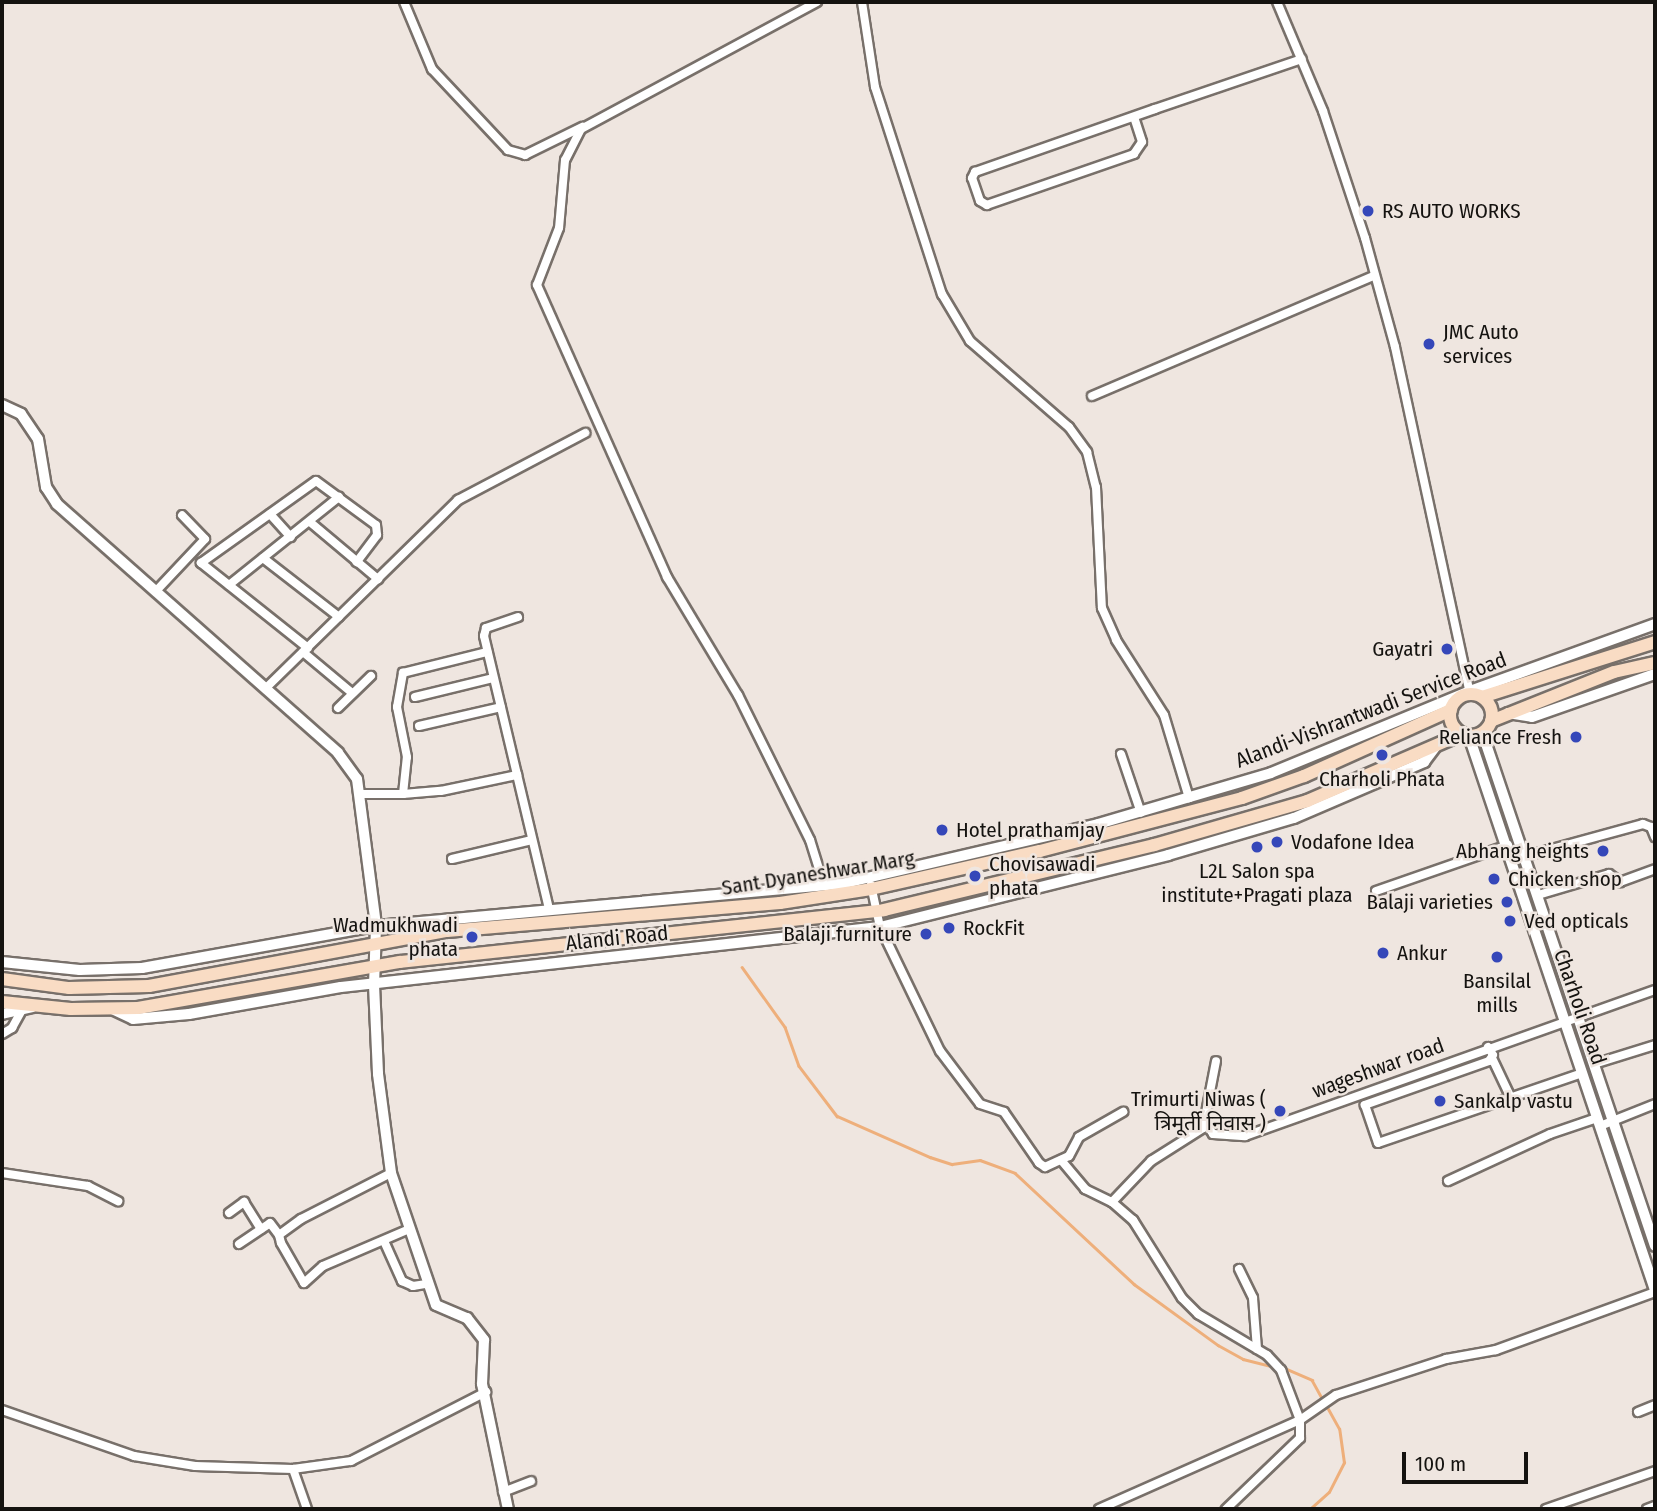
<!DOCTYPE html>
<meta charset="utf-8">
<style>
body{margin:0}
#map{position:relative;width:1657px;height:1511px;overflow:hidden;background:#efe6e0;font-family:"Fira Sans Condensed","Noto Sans Devanagari",sans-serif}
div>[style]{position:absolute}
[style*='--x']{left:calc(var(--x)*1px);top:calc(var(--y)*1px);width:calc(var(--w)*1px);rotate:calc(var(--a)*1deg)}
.stream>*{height:2.5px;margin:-1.25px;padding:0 1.25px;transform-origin:1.25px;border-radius:1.25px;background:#eeaf7b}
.roads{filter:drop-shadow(2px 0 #78706a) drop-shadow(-2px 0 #78706a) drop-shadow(0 2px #78706a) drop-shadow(0 -2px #78706a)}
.minor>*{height:8px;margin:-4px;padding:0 4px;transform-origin:4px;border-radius:4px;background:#fff}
.tertiary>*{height:10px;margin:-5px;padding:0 5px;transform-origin:5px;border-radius:5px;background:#fff}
.primary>*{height:12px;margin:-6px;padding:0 6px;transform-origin:6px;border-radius:6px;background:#f9dcc4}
.primary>.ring{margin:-6px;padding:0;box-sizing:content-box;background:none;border:12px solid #f9dcc4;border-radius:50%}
.dots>*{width:19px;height:19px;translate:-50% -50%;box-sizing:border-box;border:4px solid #efe6e0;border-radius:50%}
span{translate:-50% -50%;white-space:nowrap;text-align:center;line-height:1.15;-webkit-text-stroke:5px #efe6e0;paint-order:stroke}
.poi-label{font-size:21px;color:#151310}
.left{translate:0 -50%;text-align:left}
.right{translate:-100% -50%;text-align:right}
.street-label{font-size:21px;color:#151310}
.frame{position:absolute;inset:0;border:4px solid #151310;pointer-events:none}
.scale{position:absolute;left:1402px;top:1452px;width:126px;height:32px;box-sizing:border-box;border:4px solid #151310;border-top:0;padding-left:9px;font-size:21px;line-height:24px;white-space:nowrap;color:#151310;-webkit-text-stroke:5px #efe6e0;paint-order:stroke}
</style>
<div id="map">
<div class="stream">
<div style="--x:742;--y:967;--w:74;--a:54.4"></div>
<div style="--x:785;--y:1027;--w:41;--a:70.3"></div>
<div style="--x:799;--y:1066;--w:63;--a:52.8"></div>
<div style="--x:837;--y:1116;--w:102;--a:23.8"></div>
<div style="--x:930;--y:1157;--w:23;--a:18"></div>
<div style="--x:952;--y:1164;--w:28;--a:-8"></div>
<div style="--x:980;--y:1160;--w:37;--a:20"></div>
<div style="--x:1015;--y:1173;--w:163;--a:43"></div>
<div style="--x:1134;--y:1284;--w:104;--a:36"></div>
<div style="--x:1218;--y:1345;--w:29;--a:29"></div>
<div style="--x:1243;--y:1359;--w:33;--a:14"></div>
<div style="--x:1282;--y:1367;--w:33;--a:23"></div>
<div style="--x:1312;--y:1380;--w:23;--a:61"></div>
<div style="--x:1310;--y:1509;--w:25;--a:-42"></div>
<div style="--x:1329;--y:1492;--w:33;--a:-63"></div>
<div style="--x:1344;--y:1463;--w:34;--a:-98"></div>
<div style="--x:1339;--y:1429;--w:26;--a:-119"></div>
</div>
<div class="roads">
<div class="minor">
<div style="--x:404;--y:2;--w:73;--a:67.3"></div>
<div style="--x:432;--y:69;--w:111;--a:46.8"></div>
<div style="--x:508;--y:150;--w:18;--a:16"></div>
<div style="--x:525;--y:155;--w:64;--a:-26.2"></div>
<div style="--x:817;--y:2;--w:268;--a:151.7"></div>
<div style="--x:581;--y:129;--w:35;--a:117"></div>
<div style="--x:565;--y:160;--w:68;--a:95"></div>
<div style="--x:559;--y:228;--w:61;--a:111.1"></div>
<div style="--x:537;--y:285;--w:320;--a:66"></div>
<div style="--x:667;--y:577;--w:138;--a:59"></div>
<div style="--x:738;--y:695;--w:162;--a:63.6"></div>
<div style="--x:810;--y:840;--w:47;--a:72.7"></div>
<div style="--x:862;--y:2;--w:86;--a:81.3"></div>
<div style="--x:875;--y:87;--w:218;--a:72.1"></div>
<div style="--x:942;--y:294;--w:55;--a:59.2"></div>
<div style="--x:970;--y:341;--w:131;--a:41"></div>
<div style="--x:1069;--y:427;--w:31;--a:54"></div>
<div style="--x:1087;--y:452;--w:36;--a:76"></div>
<div style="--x:1096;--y:487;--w:121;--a:87.2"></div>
<div style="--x:1102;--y:608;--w:35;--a:66"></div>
<div style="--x:1116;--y:640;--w:89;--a:57.4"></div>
<div style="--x:1164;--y:715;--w:87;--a:73.2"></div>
<div style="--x:1277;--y:2;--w:118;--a:67.1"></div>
<div style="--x:1323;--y:111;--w:134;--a:71.7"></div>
<div style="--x:1365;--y:238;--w:113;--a:74.6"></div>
<div style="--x:1395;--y:347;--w:355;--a:77.8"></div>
<div style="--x:1134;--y:117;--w:26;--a:72"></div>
<div style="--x:1142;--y:142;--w:14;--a:124"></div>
<div style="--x:1134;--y:154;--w:156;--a:160.9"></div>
<div style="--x:987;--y:205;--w:8;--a:-150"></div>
<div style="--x:980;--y:201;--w:24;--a:-109"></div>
<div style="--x:972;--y:178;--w:7;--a:-63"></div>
<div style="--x:975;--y:172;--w:191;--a:-19.3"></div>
<div style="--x:1155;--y:109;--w:155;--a:-18.8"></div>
<div style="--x:1092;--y:396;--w:306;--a:-23.1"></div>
<div style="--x:270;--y:514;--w:31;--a:48"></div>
<div style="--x:310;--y:522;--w:89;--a:40"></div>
<div style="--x:263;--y:558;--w:96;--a:37.8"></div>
<div style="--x:229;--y:585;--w:141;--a:-38.7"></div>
<div style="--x:157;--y:590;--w:70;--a:-46.7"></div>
<div style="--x:205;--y:539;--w:33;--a:-134"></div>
<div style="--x:518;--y:617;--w:34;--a:161"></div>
<div style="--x:486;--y:628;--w:8;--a:104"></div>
<div style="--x:484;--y:636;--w:281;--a:76.6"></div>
<div style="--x:308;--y:648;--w:137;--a:-141.5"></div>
<div style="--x:201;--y:563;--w:141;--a:-35.5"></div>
<div style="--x:316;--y:481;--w:74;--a:36.3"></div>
<div style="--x:376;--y:525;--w:10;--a:84"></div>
<div style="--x:377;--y:535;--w:34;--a:127"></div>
<div style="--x:303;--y:652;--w:64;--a:39.9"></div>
<div style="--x:266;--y:688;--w:269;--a:-44.4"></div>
<div style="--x:458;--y:500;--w:144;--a:-27.8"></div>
<div style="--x:415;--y:697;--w:80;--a:-13.7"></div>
<div style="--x:338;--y:708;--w:46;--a:-44.1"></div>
<div style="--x:419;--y:726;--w:84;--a:-13"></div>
<div style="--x:1121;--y:754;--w:62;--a:71.3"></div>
<div style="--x:362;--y:794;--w:41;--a:0"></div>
<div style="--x:403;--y:794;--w:37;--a:-84"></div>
<div style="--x:407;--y:757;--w:51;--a:-101.3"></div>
<div style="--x:397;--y:707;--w:35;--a:-80"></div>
<div style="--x:403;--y:673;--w:87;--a:-14"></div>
<div style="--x:403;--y:794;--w:38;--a:-5"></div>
<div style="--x:441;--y:791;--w:78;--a:-11.9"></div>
<div style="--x:1526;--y:856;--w:121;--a:-15.3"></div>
<div style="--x:1643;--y:824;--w:9;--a:21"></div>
<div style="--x:1651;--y:827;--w:11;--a:68"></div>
<div style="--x:452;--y:859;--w:82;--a:-13.4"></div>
<div style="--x:871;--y:885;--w:43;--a:77.9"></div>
<div style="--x:880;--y:927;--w:138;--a:64.2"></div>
<div style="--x:940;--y:1051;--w:66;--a:53"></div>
<div style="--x:980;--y:1104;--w:25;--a:18"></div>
<div style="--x:1004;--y:1112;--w:62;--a:55.5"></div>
<div style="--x:1039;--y:1163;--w:7;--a:34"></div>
<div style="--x:1045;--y:1167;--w:26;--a:-25"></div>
<div style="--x:1069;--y:1156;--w:21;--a:-62"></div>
<div style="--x:1079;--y:1137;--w:51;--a:-29.6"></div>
<div style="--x:1376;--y:891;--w:140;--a:-19.2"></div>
<div style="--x:1538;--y:895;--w:74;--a:-16.5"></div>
<div style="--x:1609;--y:874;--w:14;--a:36"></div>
<div style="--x:1620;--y:882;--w:37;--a:-20"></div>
<div style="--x:2;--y:1034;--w:12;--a:-31"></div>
<div style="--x:12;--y:1028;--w:18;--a:-61"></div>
<div style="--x:1488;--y:1047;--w:9;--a:58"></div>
<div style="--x:1493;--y:1055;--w:7;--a:124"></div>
<div style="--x:1489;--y:1061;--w:132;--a:160.5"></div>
<div style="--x:1365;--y:1105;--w:40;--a:71.1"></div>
<div style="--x:1378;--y:1143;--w:216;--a:-18.9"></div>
<div style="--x:1492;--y:1058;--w:44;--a:64.6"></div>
<div style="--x:1594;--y:1064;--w:64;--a:-17.3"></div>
<div style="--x:1206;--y:1124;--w:12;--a:55"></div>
<div style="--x:1213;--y:1134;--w:32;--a:4"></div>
<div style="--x:1245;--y:1136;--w:435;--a:-19.6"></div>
<div style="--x:1600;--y:1126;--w:59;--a:-21.8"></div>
<div style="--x:1061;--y:1160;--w:38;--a:50"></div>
<div style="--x:1085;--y:1189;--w:30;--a:26"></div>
<div style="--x:1112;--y:1202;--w:28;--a:41"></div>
<div style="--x:1133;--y:1220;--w:92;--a:57.9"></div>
<div style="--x:1182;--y:1298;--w:23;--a:45"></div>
<div style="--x:1198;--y:1314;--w:80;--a:30.7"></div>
<div style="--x:1267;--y:1355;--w:21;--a:47"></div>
<div style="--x:1281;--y:1370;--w:53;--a:69.2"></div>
<div style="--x:1300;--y:1420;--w:18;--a:90"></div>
<div style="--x:1300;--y:1438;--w:103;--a:136.2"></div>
<div style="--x:2;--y:1173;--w:87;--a:8.6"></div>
<div style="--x:88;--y:1186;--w:34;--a:27"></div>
<div style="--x:391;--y:1173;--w:101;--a:152.9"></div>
<div style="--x:301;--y:1219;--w:27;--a:144"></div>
<div style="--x:279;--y:1235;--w:8;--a:76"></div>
<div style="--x:281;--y:1243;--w:46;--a:60.1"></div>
<div style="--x:304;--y:1283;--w:25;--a:-42"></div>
<div style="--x:323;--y:1266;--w:91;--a:-23.2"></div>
<div style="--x:1448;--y:1181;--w:112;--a:-24.7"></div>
<div style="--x:1550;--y:1134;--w:50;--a:-18.8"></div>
<div style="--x:1112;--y:1202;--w:57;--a:-46.4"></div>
<div style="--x:1151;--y:1161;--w:62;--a:-32.4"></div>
<div style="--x:1203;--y:1128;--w:68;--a:-79"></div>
<div style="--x:229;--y:1213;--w:19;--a:-36"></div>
<div style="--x:244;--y:1202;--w:32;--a:58"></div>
<div style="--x:384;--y:1241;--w:44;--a:65.8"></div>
<div style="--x:402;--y:1281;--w:12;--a:24"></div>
<div style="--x:413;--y:1286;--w:12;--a:-9"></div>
<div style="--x:239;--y:1244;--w:37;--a:-34"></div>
<div style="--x:270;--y:1223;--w:15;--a:53"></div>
<div style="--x:1239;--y:1269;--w:32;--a:64"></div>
<div style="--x:1253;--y:1298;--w:51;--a:85.5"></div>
<div style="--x:2;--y:1410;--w:140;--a:19.2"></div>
<div style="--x:134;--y:1456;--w:62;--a:9.3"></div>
<div style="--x:195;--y:1466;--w:98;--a:1.8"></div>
<div style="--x:293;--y:1469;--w:59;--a:-7.9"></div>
<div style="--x:351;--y:1461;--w:152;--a:-27.1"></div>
<div style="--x:1638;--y:1412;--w:18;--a:-22"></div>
<div style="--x:293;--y:1469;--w:42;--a:70.7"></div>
<div style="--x:503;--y:1492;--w:30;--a:-21"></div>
<div style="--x:1099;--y:1509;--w:220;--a:-23.9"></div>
<div style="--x:1300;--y:1420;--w:44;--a:-34.8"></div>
<div style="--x:1336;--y:1395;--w:116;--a:-18.1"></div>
<div style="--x:1446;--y:1359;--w:51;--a:-10.2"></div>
<div style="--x:1496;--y:1350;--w:169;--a:-20"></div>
<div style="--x:1546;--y:1509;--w:115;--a:-19.2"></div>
<div style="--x:1647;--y:1509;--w:9;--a:-21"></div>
</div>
<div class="tertiary">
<div style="--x:2;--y:405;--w:21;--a:25"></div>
<div style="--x:21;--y:414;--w:30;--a:56"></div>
<div style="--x:38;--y:439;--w:49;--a:80.5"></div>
<div style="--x:46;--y:487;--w:20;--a:57"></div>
<div style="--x:57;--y:504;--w:375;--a:41.5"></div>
<div style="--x:338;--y:753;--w:32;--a:54"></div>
<div style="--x:357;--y:779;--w:148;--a:82.6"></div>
<div style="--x:376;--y:926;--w:59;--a:91.9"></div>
<div style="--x:374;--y:985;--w:89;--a:87.4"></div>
<div style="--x:378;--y:1074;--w:100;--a:82.5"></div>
<div style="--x:391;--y:1173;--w:139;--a:71.2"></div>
<div style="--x:436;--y:1305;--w:34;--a:23"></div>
<div style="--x:467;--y:1318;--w:28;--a:52"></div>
<div style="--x:484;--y:1340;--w:44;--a:92.6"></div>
<div style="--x:482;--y:1384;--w:128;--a:78.3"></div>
<div style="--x:1508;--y:713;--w:24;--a:9"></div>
<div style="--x:1532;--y:717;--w:130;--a:-19.3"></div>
<div style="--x:1482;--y:732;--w:542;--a:71.4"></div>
<div style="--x:1469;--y:736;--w:584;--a:71.44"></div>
<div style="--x:2;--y:962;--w:78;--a:5.9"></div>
<div style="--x:80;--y:970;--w:62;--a:-1.8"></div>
<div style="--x:142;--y:968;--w:238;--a:-10.2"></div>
<div style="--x:376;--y:926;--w:467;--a:-5.2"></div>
<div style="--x:841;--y:884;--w:264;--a:-13.1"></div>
<div style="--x:1098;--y:824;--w:180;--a:-16.4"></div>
<div style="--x:1271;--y:773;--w:215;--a:-22.4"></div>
<div style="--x:1470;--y:691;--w:197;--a:-19.9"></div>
<div style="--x:112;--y:1009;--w:23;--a:25"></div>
<div style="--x:133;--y:1019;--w:56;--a:-5.1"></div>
<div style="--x:189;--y:1014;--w:154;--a:-10.1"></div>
<div style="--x:341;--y:987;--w:542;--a:-6.35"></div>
<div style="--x:880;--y:927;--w:297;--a:-14"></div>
<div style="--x:1168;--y:855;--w:131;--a:-16.4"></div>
<div style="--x:1294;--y:818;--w:142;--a:-23.3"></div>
<div style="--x:1424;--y:762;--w:20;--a:-53"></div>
<div style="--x:2;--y:1014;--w:31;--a:-13"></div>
</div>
<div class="primary">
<div class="ring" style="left:1450px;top:694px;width:30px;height:30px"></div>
<div style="--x:1482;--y:697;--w:182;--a:-17.6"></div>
<div style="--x:1491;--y:721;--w:132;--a:-21.7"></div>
<div style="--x:1614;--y:672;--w:42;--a:-12.4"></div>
<div style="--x:2;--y:979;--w:68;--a:7.7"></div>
<div style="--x:69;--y:988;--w:80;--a:-1.4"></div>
<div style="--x:149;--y:986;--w:303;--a:-10.5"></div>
<div style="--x:447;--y:931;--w:334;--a:-4.8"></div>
<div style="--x:780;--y:903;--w:92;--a:-8.7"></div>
<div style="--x:871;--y:889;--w:173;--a:-12.7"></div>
<div style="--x:1040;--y:851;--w:209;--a:-14.7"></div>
<div style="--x:1242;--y:798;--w:66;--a:-19.5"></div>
<div style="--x:1304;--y:776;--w:161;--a:-24.2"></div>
<div style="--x:2;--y:1002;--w:69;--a:5.8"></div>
<div style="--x:71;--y:1009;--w:67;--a:-0.9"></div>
<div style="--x:138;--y:1008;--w:266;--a:-10"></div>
<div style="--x:400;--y:962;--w:487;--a:-6.1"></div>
<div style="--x:884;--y:910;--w:278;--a:-13.5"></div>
<div style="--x:1154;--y:845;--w:159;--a:-16"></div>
<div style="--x:1307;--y:801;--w:169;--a:-23.4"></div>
</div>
</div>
<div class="dots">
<div style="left:1368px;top:211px;background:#3547b9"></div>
<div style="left:1429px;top:344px;background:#3547b9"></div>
<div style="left:1447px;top:649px;background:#3547b9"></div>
<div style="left:1576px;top:737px;background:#3547b9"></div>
<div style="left:1382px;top:755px;background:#3547b9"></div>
<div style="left:942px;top:830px;background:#3547b9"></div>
<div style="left:1277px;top:842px;background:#3547b9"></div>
<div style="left:1257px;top:847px;background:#3547b9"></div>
<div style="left:1603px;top:851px;background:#3547b9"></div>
<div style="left:975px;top:876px;background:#3547b9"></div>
<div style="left:1494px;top:879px;background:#3547b9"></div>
<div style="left:1507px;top:902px;background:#3547b9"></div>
<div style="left:1510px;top:921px;background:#3547b9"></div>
<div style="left:949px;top:928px;background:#3547b9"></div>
<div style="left:926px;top:934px;background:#3547b9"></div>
<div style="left:472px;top:937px;background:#3547b9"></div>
<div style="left:1383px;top:953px;background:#3547b9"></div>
<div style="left:1497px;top:957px;background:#3547b9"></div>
<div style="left:1440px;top:1101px;background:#3547b9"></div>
<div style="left:1280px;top:1111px;background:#3547b9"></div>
</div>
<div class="poi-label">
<span class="left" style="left:1382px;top:211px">RS AUTO WORKS</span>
<span class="left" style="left:1443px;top:344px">JMC Auto<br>services</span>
<span class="right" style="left:1433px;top:649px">Gayatri</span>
<span class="right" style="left:1562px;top:737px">Reliance Fresh</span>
<span style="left:1382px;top:779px">Charholi Phata</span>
<span class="left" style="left:956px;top:830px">Hotel prathamjay</span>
<span class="left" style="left:1291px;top:842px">Vodafone Idea</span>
<span class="right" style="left:1589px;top:851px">Abhang heights</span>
<span class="left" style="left:989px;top:876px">Chovisawadi<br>phata</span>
<span style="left:1257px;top:883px">L2L Salon spa<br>institute+Pragati plaza</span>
<span class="left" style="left:1508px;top:879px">Chicken shop</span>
<span class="right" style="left:1493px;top:902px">Balaji varieties</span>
<span class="left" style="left:1524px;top:921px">Ved opticals</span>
<span class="right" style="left:458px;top:937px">Wadmukhwadi<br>phata</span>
<span class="left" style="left:963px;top:928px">RockFit</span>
<span class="right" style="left:912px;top:934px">Balaji furniture</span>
<span class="left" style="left:1397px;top:953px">Ankur</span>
<span style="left:1497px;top:993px">Bansilal<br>mills</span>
<span class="right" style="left:1266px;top:1111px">Trimurti Niwas (<br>त्रिमूर्ती निवास )</span>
<span class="left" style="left:1454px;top:1101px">Sankalp vastu</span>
</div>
<div class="street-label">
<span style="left:1371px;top:710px;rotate:-21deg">Alandi-Vishrantwadi Service Road</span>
<span style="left:818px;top:873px;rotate:-9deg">Sant Dyaneshwar Marg</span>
<span style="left:617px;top:938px;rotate:-6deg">Alandi Road</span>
<span style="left:1580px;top:1007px;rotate:71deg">Charholi Road</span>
<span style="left:1378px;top:1068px;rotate:-20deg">wageshwar road</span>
</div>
<div class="frame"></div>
<div class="scale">100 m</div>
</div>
